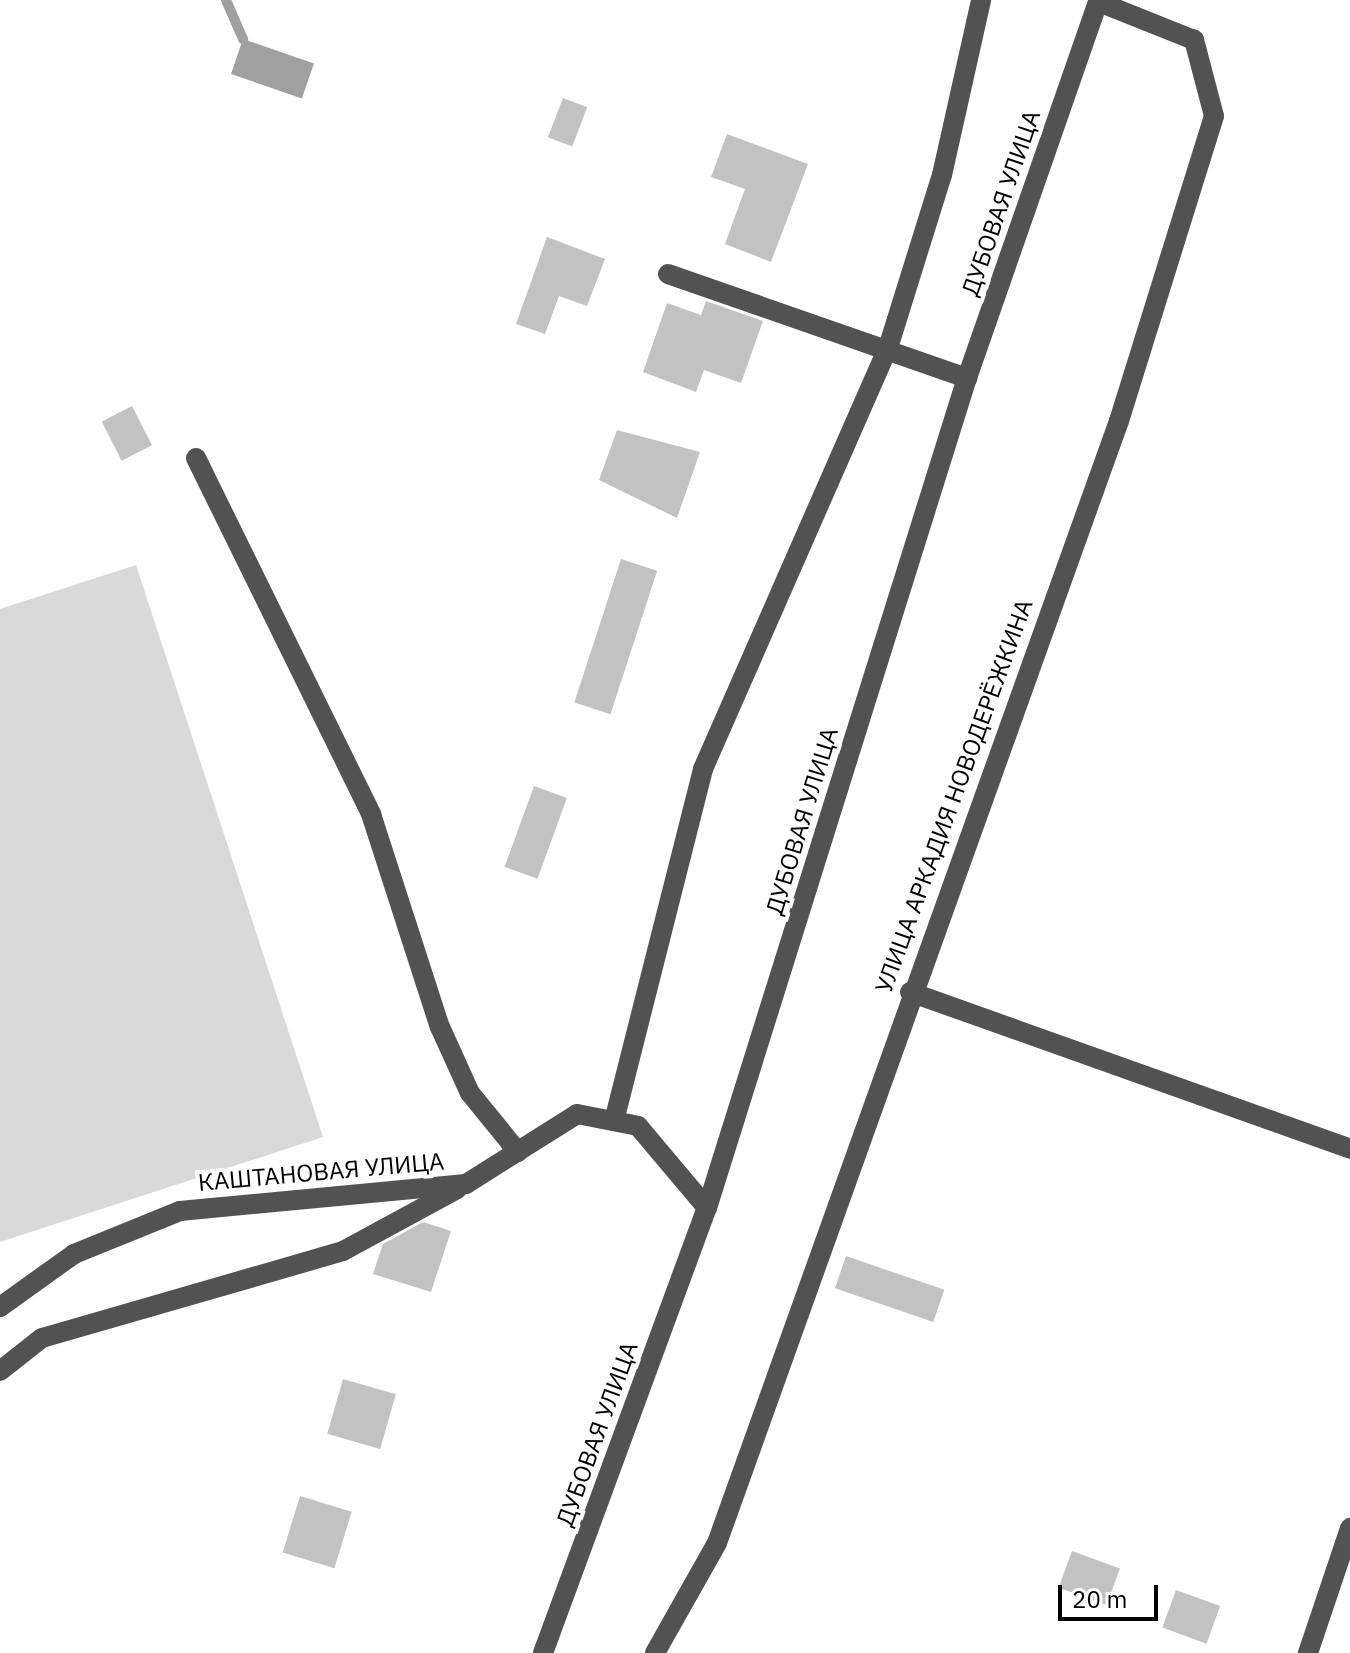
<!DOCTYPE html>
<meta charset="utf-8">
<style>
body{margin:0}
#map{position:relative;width:1350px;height:1653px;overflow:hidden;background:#fff;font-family:"IBM Plex Sans",sans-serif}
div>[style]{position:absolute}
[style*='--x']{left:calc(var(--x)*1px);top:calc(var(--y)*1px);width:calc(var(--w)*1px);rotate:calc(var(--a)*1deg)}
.green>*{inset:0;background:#d9d9d9}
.water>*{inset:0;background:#a0a0a0;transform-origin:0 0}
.stream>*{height:10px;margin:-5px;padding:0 5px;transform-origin:5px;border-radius:5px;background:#a0a0a0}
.building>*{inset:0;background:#c2c2c2;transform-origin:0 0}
.minor>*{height:20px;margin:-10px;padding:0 10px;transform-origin:10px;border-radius:10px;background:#525252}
span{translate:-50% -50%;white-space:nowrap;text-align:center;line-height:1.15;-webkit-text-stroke:8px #fff;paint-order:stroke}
.street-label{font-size:24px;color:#000}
.scale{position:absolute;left:1058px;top:1585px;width:100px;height:36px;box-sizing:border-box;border:4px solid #000;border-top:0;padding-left:10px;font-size:24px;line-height:28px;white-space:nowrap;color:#000;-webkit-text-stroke:6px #fff;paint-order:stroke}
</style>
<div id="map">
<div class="green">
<div style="clip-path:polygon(136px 565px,323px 1137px,0 1242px,0 609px)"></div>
</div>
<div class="water">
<div style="left:243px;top:39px;width:75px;height:37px;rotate:19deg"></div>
</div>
<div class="stream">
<div style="--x:226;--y:0;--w:43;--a:66.4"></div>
</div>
<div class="building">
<div style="left:563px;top:98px;width:26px;height:42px;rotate:21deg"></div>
<div style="clip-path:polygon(727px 134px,808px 164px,771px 262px,725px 244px,745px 189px,711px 177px)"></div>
<div style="clip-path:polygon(547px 237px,605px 259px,587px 306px,559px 296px,545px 334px,516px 324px)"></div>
<div style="clip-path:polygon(706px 301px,763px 321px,741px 383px,704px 370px,696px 392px,643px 372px,667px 303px,701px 315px)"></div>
<div style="left:132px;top:406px;width:44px;height:34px;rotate:63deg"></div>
<div style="clip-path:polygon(617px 430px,700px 452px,677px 518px,599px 480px)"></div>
<div style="left:621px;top:559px;width:38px;height:151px;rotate:18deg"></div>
<div style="left:534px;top:786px;width:35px;height:86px;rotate:20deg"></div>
<div style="clip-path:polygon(423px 1222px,451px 1231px,431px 1292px,373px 1274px,383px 1244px)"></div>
<div style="left:846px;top:1256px;width:104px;height:34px;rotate:19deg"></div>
<div style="left:343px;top:1379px;width:55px;height:57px;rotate:16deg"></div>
<div style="left:300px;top:1496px;width:54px;height:59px;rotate:17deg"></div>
<div style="left:1072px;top:1551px;width:51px;height:39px;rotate:20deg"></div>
<div style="left:1176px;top:1590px;width:47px;height:40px;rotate:20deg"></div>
</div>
<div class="minor">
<div style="--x:668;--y:274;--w:317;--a:19.2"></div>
<div style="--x:196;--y:458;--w:397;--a:63.8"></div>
<div style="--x:371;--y:814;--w:224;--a:72.1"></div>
<div style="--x:440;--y:1027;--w:72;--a:65.6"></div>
<div style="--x:470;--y:1093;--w:76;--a:50.9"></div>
<div style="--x:910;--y:992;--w:467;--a:19.6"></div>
<div style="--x:614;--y:1121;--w:363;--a:-75.8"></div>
<div style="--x:703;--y:769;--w:460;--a:-66.3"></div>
<div style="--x:888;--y:348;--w:181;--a:-72.7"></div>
<div style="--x:942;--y:175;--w:179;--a:-77.4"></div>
<div style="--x:0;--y:1307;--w:91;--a:-35.6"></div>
<div style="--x:74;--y:1254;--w:114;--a:-22.1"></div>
<div style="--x:180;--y:1211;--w:287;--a:-5.4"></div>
<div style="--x:466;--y:1184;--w:131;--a:-32.2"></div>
<div style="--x:577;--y:1114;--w:62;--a:11.1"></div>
<div style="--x:638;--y:1126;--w:107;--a:49.9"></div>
<div style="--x:0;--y:1371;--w:53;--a:-38.2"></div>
<div style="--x:42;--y:1338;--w:313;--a:-16.1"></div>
<div style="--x:343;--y:1251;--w:130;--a:-28.5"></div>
<div style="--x:543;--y:1653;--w:474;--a:-69.8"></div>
<div style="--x:707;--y:1208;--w:870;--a:-72.61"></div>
<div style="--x:967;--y:378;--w:400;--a:-70.8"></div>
<div style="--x:655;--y:1653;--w:126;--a:-60.6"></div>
<div style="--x:717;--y:1543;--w:1192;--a:-70.29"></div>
<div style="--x:1119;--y:421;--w:319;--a:-72.7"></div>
<div style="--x:1214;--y:116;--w:79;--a:-104.7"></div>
<div style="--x:1194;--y:40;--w:102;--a:-158.2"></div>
<div style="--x:1308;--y:1653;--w:132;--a:-71.4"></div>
</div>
<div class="street-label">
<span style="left:1001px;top:203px;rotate:-71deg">ДУБОВАЯ УЛИЦА</span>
<span style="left:954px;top:796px;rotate:-70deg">УЛИЦА АРКАДИЯ НОВОДЕРЁЖКИНА</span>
<span style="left:802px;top:821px;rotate:-73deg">ДУБОВАЯ УЛИЦА</span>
<span style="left:321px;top:1172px;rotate:-5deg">КАШТАНОВАЯ УЛИЦА</span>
<span style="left:597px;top:1434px;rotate:-70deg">ДУБОВАЯ УЛИЦА</span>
</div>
<div class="scale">20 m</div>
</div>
